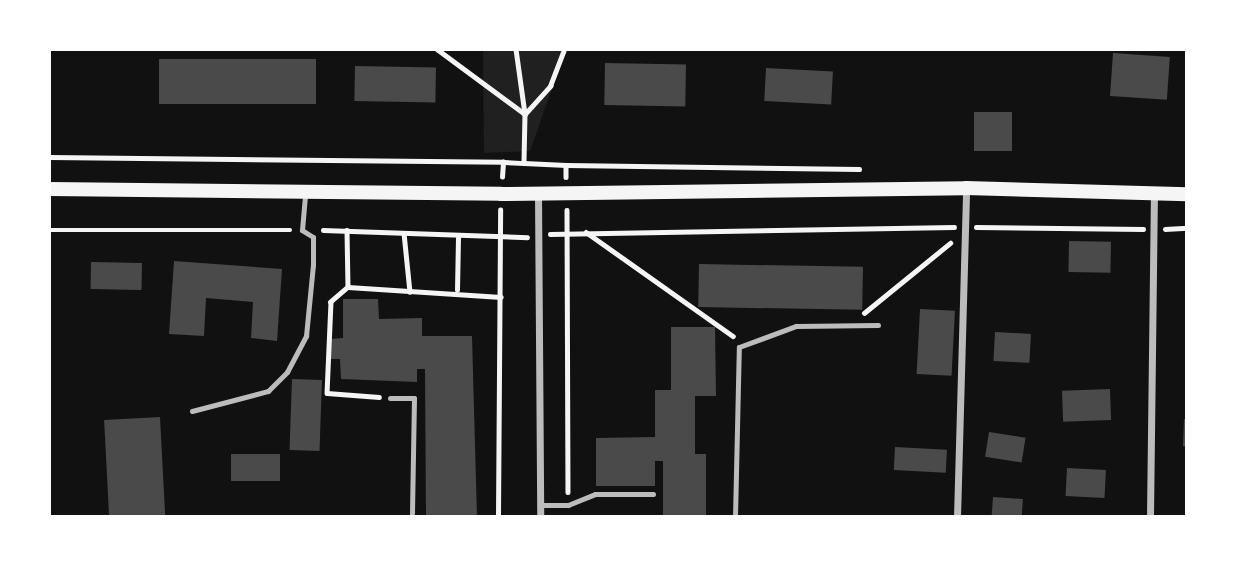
<!DOCTYPE html>
<style>
body{margin:0}
#map{position:relative;width:1236px;height:566px;overflow:hidden;background:#111;font-family:"IBM Plex Sans",sans-serif}
div>[style]{position:absolute}
[style*='--x']{left:calc(var(--x)*1px);top:calc(var(--y)*1px);width:calc(var(--w)*1px);rotate:calc(var(--a)*1deg)}
.green>*{inset:0;background:#202020}
.building>*{inset:0;background:#4a4a4a;transform-origin:0 0}
.path>*{height:4.5px;margin:-2.25px;padding:0 2.25px;transform-origin:2.25px;border-radius:2.25px;background:#f5f5f5}
.service>*{height:5px;margin:-2.5px;padding:0 2.5px;transform-origin:2.5px;border-radius:2.5px;background:#bcbcbc}
.minor>*{height:7px;margin:-3.5px;padding:0 3.5px;transform-origin:3.5px;border-radius:3.5px;background:#bcbcbc}
.secondary>*{height:14px;margin:-7px;padding:0 7px;transform-origin:7px;border-radius:7px;background:#f5f5f5}
span{translate:-50% -50%;white-space:nowrap;text-align:center;line-height:1.15;-webkit-text-stroke:7px #fff;paint-order:stroke}
.frame{position:absolute;inset:0;border:51px solid #fff;pointer-events:none}
</style>
<div id="map">
<div class="green">
<div style="clip-path:polygon(483px 49px,566px 49px,530px 151px,484px 153px)"></div>
</div>
<div class="building">
<div style="left:1113px;top:53px;width:57px;height:43px;rotate:4deg"></div>
<div style="left:159px;top:59px;width:157px;height:45px"></div>
<div style="left:605px;top:63px;width:81px;height:42px;rotate:1deg"></div>
<div style="left:355px;top:66px;width:81px;height:35px;rotate:1deg"></div>
<div style="left:766px;top:68px;width:67px;height:33px;rotate:3deg"></div>
<div style="left:1012px;top:112px;width:39px;height:38px;rotate:90deg"></div>
<div style="left:1069px;top:241px;width:42px;height:31px;rotate:1deg"></div>
<div style="clip-path:polygon(174px 261px,282px 269px,277px 341px,251px 338px,253px 302px,206px 298px,204px 336px,169px 334px)"></div>
<div style="left:91px;top:262px;width:51px;height:27px;rotate:1deg"></div>
<div style="left:699px;top:264px;width:164px;height:43px;rotate:1deg"></div>
<div style="clip-path:polygon(343px 299px,378px 299px,379px 319px,422px 318px,422px 336px,472px 336px,477px 517px,426px 517px,425px 369px,417px 369px,417px 382px,341px 379px,340px 359px,330px 359px,330px 339px,343px 338px)"></div>
<div style="left:920px;top:309px;width:35px;height:65px;rotate:3deg"></div>
<div style="clip-path:polygon(671px 327px,715px 327px,716px 396px,695px 396px,695px 454px,706px 454px,706px 517px,663px 517px,663px 461px,655px 461px,655px 486px,596px 486px,596px 438px,655px 437px,655px 390px,671px 390px)"></div>
<div style="left:995px;top:332px;width:36px;height:29px;rotate:3deg"></div>
<div style="left:292px;top:379px;width:30px;height:71px;rotate:2deg"></div>
<div style="left:1110px;top:389px;width:31px;height:48px;rotate:88deg"></div>
<div style="left:160px;top:417px;width:100px;height:56px;rotate:87deg"></div>
<div style="clip-path:polygon(1184px 419px,1187px 419px,1187px 447px,1183px 446px)"></div>
<div style="left:989px;top:432px;width:37px;height:25px;rotate:9deg"></div>
<div style="left:895px;top:447px;width:52px;height:23px;rotate:3deg"></div>
<div style="left:280px;top:454px;width:27px;height:49px;rotate:90deg"></div>
<div style="left:1067px;top:468px;width:39px;height:28px;rotate:3deg"></div>
<div style="left:993px;top:497px;width:30px;height:20px;rotate:4deg"></div>
</div>
<div class="path">
<div style="--x:437;--y:49;--w:109;--a:36.5"></div>
<div style="--x:525;--y:114;--w:49;--a:91.2"></div>
<div style="--x:524;--y:163;--w:42;--a:2.7"></div>
<div style="--x:566;--y:165;--w:12;--a:90"></div>
<div style="--x:516;--y:49;--w:66;--a:82.1"></div>
<div style="--x:525;--y:114;--w:38;--a:-48"></div>
<div style="--x:550;--y:86;--w:40;--a:-69"></div>
<div style="--x:49;--y:157;--w:454;--a:0.6"></div>
<div style="--x:566;--y:165;--w:293;--a:0.8"></div>
<div style="--x:502;--y:177;--w:15;--a:-86"></div>
<div style="--x:503;--y:162;--w:21;--a:3"></div>
<div style="--x:567;--y:210;--w:282;--a:89.8"></div>
<div style="--x:976;--y:227;--w:167;--a:0.7"></div>
<div style="--x:1165;--y:229;--w:22;--a:-3"></div>
<div style="--x:49;--y:230;--w:241;--a:0"></div>
<div style="--x:323;--y:230;--w:204;--a:2"></div>
<div style="--x:347;--y:230;--w:57;--a:89"></div>
<div style="--x:348;--y:287;--w:23;--a:139"></div>
<div style="--x:331;--y:302;--w:91;--a:92.5"></div>
<div style="--x:327;--y:393;--w:52;--a:4.4"></div>
<div style="--x:586;--y:232;--w:180;--a:35.3"></div>
<div style="--x:404;--y:233;--w:59;--a:84.2"></div>
<div style="--x:550;--y:234;--w:404;--a:-1"></div>
<div style="--x:348;--y:287;--w:153;--a:3.7"></div>
<div style="--x:457;--y:290;--w:52;--a:-88.9"></div>
<div style="--x:864;--y:313;--w:111;--a:-39.1"></div>
<div style="--x:498;--y:517;--w:307;--a:-89.6"></div>
</div>
<div class="service">
<div style="--x:390;--y:398;--w:24;--a:0"></div>
<div style="--x:414;--y:398;--w:119;--a:91"></div>
<div style="--x:192;--y:411;--w:79;--a:-14.7"></div>
<div style="--x:268;--y:391;--w:27;--a:-45"></div>
<div style="--x:287;--y:372;--w:41;--a:-62.2"></div>
<div style="--x:306;--y:336;--w:71;--a:-84.4"></div>
<div style="--x:313;--y:265;--w:28;--a:-90"></div>
<div style="--x:313;--y:237;--w:13;--a:-148"></div>
<div style="--x:302;--y:230;--w:37;--a:-85"></div>
<div style="--x:540;--y:505;--w:28;--a:0"></div>
<div style="--x:568;--y:505;--w:29;--a:-22"></div>
<div style="--x:595;--y:494;--w:58;--a:0"></div>
<div style="--x:735;--y:517;--w:170;--a:-88.7"></div>
<div style="--x:739;--y:347;--w:61;--a:-20.2"></div>
<div style="--x:796;--y:326;--w:82;--a:-0.7"></div>
</div>
<div class="minor">
<div style="--x:538;--y:194;--w:323;--a:89.6"></div>
<div style="--x:957;--y:517;--w:329;--a:-88.4"></div>
<div style="--x:1150;--y:517;--w:324;--a:-89.3"></div>
</div>
<div class="secondary">
<div style="--x:49;--y:189;--w:452;--a:0.6"></div>
<div style="--x:501;--y:194;--w:465;--a:-0.7"></div>
<div style="--x:966;--y:188;--w:221;--a:1.6"></div>
</div>
<div class="frame"></div>
</div>
